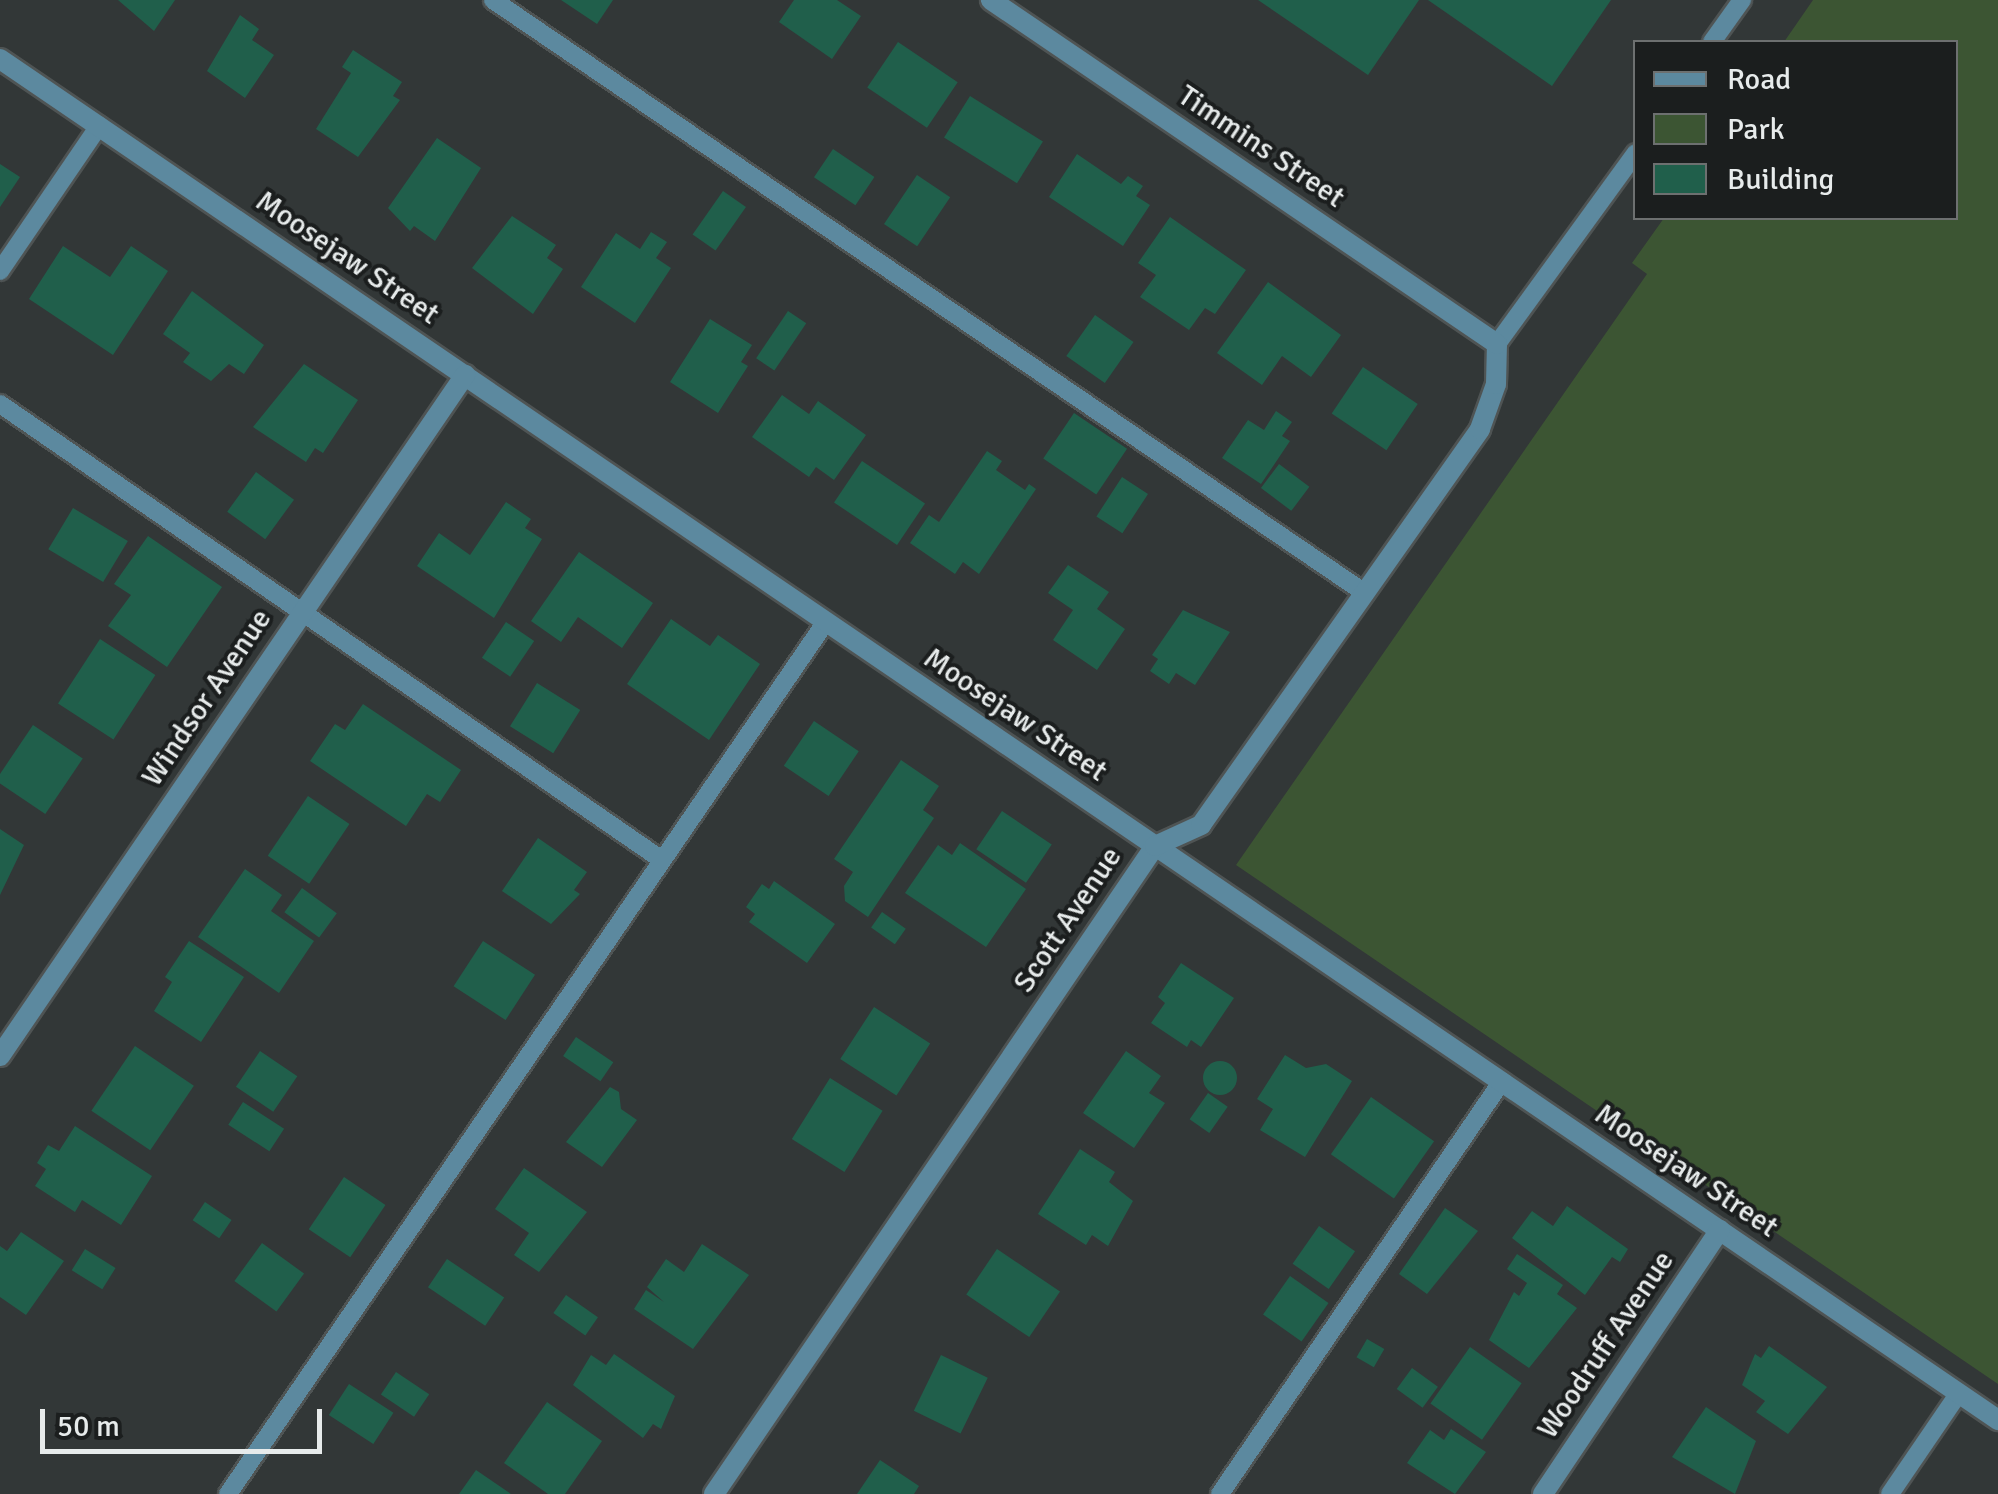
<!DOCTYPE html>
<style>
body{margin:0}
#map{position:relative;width:1998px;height:1494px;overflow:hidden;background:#323737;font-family:Signika,sans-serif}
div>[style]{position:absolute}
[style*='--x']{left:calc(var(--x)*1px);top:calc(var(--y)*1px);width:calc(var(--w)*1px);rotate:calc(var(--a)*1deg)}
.green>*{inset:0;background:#3c5533}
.building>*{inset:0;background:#205f4b;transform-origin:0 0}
.round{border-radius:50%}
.roads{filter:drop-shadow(2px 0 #4f5454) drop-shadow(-2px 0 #4f5454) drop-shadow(0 2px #4f5454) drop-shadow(0 -2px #4f5454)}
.service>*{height:18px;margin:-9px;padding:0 9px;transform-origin:9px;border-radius:9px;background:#5c899f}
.minor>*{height:20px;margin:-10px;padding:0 10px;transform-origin:10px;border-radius:10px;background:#5c899f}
span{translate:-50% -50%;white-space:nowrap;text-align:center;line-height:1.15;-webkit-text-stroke:8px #1b1e1e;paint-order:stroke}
.street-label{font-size:30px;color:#e7ebeb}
.legend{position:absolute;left:1633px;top:40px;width:325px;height:180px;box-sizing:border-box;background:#1b1e1e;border:2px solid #6d7070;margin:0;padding:12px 18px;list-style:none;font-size:30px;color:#e7ebeb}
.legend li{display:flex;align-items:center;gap:20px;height:50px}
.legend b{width:50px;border:2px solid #6d7070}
.scale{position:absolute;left:40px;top:1409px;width:282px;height:45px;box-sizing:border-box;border:5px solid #e7ebeb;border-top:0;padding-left:12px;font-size:30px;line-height:35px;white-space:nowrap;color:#e7ebeb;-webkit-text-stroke:8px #1b1e1e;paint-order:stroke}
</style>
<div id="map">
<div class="green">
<div style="clip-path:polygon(1813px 0,1998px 0,1998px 1384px,1236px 865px,1647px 274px,1632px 263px,1664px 218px,1956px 218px,1956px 42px,1784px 42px)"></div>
</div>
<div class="building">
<div style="clip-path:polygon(118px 0,175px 0,154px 31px)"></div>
<div style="clip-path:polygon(561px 0,613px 0,597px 24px)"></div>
<div style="clip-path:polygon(794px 0,837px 0,861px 16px,832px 59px,779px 22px)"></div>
<div style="clip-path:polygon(1258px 0,1419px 0,1368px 75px)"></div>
<div style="clip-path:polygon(1428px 0,1611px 0,1552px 86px)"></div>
<div style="clip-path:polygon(240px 15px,259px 29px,252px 40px,274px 55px,245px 98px,207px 71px)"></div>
<div style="left:898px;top:42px;width:72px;height:55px;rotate:34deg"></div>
<div style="clip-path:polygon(353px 50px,402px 82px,393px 96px,400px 100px,358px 157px,316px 129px,351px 73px,342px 67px)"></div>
<div style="left:970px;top:96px;width:86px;height:49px;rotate:32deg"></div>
<div style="clip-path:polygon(437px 138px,481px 168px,435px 241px,414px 226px,410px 231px,388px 208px)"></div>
<div style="left:833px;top:149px;width:50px;height:34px;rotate:34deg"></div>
<div style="clip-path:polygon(1077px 154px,1121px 184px,1128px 176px,1143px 186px,1136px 196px,1150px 205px,1123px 246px,1049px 197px)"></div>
<div style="clip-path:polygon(0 164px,20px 177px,0 207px)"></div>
<div style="left:917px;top:175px;width:40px;height:59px;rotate:34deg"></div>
<div style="left:723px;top:191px;width:28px;height:53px;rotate:35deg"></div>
<div style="clip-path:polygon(512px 216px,556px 245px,547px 258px,563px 269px,533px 314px,472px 268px)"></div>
<div style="clip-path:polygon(1170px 217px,1246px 270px,1215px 314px,1205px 308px,1189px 330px,1140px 297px,1156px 275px,1138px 263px)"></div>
<div style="clip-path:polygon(651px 232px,667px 242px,656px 258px,671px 268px,635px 323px,581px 287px,616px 233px,640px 249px)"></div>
<div style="clip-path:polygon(63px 246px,110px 277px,131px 246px,168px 271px,113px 355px,29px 299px)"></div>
<div style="clip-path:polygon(1268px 282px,1341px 335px,1311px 377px,1282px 356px,1262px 385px,1217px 353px)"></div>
<div style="clip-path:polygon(192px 291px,264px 345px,244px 374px,229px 364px,211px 381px,183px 362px,190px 353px,163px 334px)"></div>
<div style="left:788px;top:311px;width:22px;height:57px;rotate:34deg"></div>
<div style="left:1095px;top:315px;width:47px;height:50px;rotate:35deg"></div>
<div style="clip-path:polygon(710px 319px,752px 345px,741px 362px,748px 366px,718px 413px,670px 382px)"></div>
<div style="clip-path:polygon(304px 364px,358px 400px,323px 453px,315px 448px,306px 462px,253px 427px)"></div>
<div style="left:1363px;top:367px;width:66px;height:56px;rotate:34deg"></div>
<div style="clip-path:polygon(782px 395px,809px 414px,818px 401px,866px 435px,834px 480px,816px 467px,809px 477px,752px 437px)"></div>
<div style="clip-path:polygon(1276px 411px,1292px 422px,1282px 436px,1290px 441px,1261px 484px,1222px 458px,1248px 420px,1264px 430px)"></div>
<div style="left:1074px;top:413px;width:64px;height:55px;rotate:34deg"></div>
<div style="clip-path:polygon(987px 451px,1002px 461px,996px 470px,1025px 490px,1029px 484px,1036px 489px,979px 574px,963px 562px,955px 574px,910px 543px,929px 515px,939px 522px)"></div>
<div style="left:862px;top:461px;width:76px;height:50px;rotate:34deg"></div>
<div style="left:1279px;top:464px;width:38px;height:30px;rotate:37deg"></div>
<div style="left:256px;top:472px;width:47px;height:49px;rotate:36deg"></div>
<div style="left:1122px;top:477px;width:31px;height:47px;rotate:33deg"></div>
<div style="clip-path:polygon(506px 502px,531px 519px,525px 528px,542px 539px,494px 618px,417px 566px,439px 533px,470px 555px)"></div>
<div style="left:73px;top:508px;width:64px;height:48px;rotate:31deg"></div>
<div style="clip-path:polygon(148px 536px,222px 587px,167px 667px,108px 626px,131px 595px,114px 584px)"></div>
<div style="clip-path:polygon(579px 552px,653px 603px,622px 648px,578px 617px,561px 642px,531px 621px)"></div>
<div style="clip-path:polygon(1068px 565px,1109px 592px,1097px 609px,1125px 629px,1097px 670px,1053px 640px,1073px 610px,1048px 593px)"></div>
<div style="clip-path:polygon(1183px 610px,1230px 632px,1195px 685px,1176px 673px,1169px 684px,1150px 671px,1158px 659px,1152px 655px)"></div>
<div style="clip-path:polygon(671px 619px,710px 646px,718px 635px,760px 664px,709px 740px,627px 684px)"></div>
<div style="left:506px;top:622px;width:34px;height:43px;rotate:34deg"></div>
<div style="left:100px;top:639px;width:66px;height:77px;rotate:33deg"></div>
<div style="left:537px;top:683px;width:51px;height:51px;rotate:32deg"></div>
<div style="clip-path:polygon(363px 704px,461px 770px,440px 802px,427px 794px,406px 826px,310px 761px,335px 724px,345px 730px)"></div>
<div style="left:814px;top:721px;width:54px;height:54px;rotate:34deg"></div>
<div style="left:33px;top:725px;width:60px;height:67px;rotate:34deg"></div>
<div style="clip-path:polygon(901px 760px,939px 786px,923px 810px,934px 818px,868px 917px,845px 901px,844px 886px,853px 872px,834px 859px)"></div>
<div style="left:308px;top:796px;width:50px;height:72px;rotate:34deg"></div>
<div style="left:1002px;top:811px;width:60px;height:46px;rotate:34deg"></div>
<div style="clip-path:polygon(0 829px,24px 845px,0 895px)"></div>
<div style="clip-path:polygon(538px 838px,587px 872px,574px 890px,580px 894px,551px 924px,502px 891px)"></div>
<div style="clip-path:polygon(960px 843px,1026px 889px,986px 947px,905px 893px,938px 845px,952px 855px)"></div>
<div style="clip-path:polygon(245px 869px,282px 895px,271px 911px,314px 941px,279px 993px,198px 937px)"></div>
<div style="clip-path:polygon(774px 881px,835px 924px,807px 963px,749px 922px,755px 914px,746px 907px,762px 884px,769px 889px)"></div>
<div style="left:302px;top:888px;width:43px;height:30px;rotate:36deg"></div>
<div style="left:882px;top:912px;width:29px;height:19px;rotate:35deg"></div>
<div style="clip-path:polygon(189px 941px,244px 977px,201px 1042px,154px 1011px,172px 982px,165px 977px)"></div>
<div style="left:483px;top:941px;width:62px;height:54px;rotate:33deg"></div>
<div style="clip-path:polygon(1181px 963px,1234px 998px,1201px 1047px,1191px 1040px,1187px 1047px,1151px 1023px,1165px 1003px,1158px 997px)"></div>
<div style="left:874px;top:1007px;width:67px;height:62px;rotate:33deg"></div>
<div style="left:576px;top:1037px;width:45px;height:23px;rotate:34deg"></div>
<div style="left:135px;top:1046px;width:71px;height:78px;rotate:34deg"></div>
<div style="left:260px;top:1051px;width:45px;height:43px;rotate:34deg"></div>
<div style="clip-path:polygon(1126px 1051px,1161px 1076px,1149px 1093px,1165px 1103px,1134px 1148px,1083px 1113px)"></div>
<div style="clip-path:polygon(1285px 1055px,1306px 1068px,1326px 1064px,1352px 1081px,1305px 1157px,1260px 1130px,1273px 1109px,1257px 1099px)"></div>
<div class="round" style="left:1203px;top:1061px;width:34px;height:34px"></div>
<div style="left:830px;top:1078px;width:62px;height:72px;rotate:32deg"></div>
<div style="clip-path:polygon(610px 1087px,619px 1092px,621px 1109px,637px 1120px,602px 1167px,566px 1142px)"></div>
<div style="left:1208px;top:1093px;width:24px;height:32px;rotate:35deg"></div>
<div style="left:1371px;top:1097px;width:77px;height:70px;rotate:35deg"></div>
<div style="left:243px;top:1102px;width:49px;height:27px;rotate:33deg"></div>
<div style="clip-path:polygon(75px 1126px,152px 1176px,121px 1225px,82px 1200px,75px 1212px,35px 1186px,46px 1169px,37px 1163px,48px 1145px,59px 1151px)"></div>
<div style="clip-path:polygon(1080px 1149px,1115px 1172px,1109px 1182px,1133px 1201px,1108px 1246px,1092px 1235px,1086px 1245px,1038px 1214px)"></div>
<div style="clip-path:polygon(524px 1168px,587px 1212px,539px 1272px,514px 1255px,529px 1233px,495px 1209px)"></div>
<div style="left:344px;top:1177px;width:50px;height:63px;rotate:34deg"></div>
<div style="left:205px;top:1202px;width:32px;height:22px;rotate:34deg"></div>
<div style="clip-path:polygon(1567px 1206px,1628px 1249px,1620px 1262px,1612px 1257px,1585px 1295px,1512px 1238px,1532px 1211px,1553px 1226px)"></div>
<div style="clip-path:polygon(1445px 1208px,1478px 1231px,1427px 1294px,1399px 1274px)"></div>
<div style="left:1319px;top:1226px;width:44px;height:46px;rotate:35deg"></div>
<div style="clip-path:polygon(21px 1232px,64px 1261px,26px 1315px,0 1297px,0 1246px,7px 1251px)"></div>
<div style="left:262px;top:1243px;width:52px;height:47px;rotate:36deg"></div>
<div style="clip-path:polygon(702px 1244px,749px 1275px,693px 1349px,634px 1309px,646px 1290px,664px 1302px,647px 1287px,666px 1259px,684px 1272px)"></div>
<div style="left:85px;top:1249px;width:36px;height:25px;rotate:32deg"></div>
<div style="left:997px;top:1249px;width:76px;height:55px;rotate:34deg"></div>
<div style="clip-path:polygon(1517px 1254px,1563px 1285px,1557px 1294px,1577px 1308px,1529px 1368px,1489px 1340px,1514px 1292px,1519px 1296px,1527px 1283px,1507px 1269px)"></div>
<div style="left:447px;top:1259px;width:69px;height:34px;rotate:34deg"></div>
<div style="left:1290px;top:1276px;width:47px;height:47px;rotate:35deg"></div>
<div style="left:566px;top:1295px;width:39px;height:22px;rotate:35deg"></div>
<div style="left:1367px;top:1339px;width:20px;height:21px;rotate:30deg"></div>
<div style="clip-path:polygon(1769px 1346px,1827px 1387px,1788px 1434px,1756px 1412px,1765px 1401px,1742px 1385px,1755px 1354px,1761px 1358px)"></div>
<div style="left:1470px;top:1347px;width:63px;height:69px;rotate:35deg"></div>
<div style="clip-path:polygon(614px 1354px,675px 1396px,661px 1429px,653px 1424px,643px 1438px,573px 1385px,591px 1355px,606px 1365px)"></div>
<div style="left:941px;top:1355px;width:52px;height:62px;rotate:26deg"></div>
<div style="left:1412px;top:1368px;width:32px;height:26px;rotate:36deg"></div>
<div style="left:396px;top:1372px;width:40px;height:27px;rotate:34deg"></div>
<div style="left:349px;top:1384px;width:53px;height:37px;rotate:33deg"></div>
<div style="clip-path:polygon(547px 1402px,602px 1441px,565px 1494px,548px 1494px,504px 1463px)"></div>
<div style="clip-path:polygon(1706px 1407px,1756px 1441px,1735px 1494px,1672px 1457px)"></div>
<div style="clip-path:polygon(1451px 1429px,1486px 1452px,1455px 1494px,1407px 1463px,1430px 1430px,1444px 1440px)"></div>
<div style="clip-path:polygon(880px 1460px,919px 1486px,914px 1494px,857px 1494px)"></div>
<div style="clip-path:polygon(476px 1470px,511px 1494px,459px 1494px)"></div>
</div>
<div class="roads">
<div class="service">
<div style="--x:493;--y:0;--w:1055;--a:34.22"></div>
<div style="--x:1712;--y:42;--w:52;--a:-54.5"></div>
<div style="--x:0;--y:271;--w:176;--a:-55.7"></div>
<div style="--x:1497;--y:344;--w:236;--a:-54"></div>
<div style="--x:0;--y:404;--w:804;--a:34.56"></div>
<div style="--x:228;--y:1494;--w:1056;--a:-55.57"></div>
<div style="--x:1220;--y:1494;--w:500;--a:-55.67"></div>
<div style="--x:1890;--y:1494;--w:122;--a:-55.7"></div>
</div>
<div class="minor">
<div style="--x:0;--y:59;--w:2418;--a:34.26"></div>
<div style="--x:0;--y:1056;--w:825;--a:-55.67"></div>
<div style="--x:714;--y:1494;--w:784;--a:-55.76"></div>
<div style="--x:1155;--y:846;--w:51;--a:-24.5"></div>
<div style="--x:1201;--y:825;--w:484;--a:-54.8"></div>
<div style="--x:1480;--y:429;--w:48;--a:-70.4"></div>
<div style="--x:1496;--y:384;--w:40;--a:-88.6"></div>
<div style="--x:1497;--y:344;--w:612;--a:-145.79"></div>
<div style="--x:1543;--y:1494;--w:318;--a:-56.2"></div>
</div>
</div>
<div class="street-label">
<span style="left:1261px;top:147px;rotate:34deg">Timmins Street</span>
<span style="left:347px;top:258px;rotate:34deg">Moosejaw Street</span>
<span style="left:207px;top:698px;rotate:-56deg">Windsor Avenue</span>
<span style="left:1015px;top:715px;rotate:34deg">Moosejaw Street</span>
<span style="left:1068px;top:920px;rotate:-56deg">Scott Avenue</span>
<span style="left:1686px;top:1171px;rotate:34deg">Moosejaw Street</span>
<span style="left:1606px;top:1345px;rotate:-56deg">Woodruff Avenue</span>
</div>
<ul class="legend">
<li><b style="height:12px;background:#5c899f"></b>Road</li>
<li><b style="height:28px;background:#3c5533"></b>Park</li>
<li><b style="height:28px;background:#205f4b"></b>Building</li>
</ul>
<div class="scale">50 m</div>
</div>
